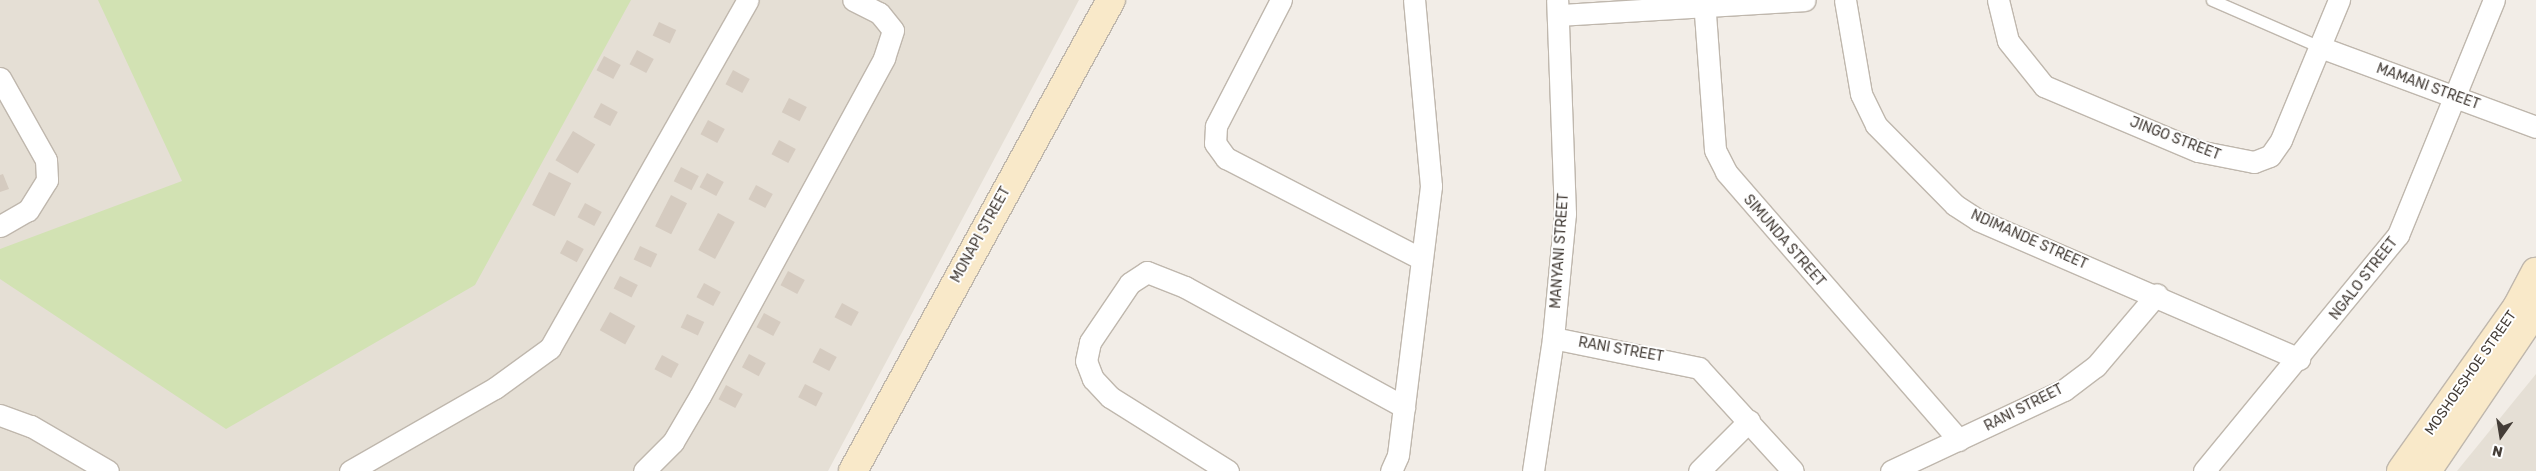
<!DOCTYPE html>
<style>
body{margin:0}
#map{position:relative;width:2536px;height:471px;overflow:hidden;background:#f2ede7;font-family:Rubik,sans-serif}
div>[style]{position:absolute}
[style*='--x']{left:calc(var(--x)*1px);top:calc(var(--y)*1px);width:calc(var(--w)*1px);rotate:calc(var(--a)*1deg)}
.residential>*{inset:0;background:#e5dfd5}
.green>*{inset:0;background:#d2e2b3}
.building>*{inset:0;background:#d5cbc0;transform-origin:0 0}
.roads{filter:drop-shadow(1px 0 #bfb7ad) drop-shadow(-1px 0 #bfb7ad) drop-shadow(0 1px #bfb7ad) drop-shadow(0 -1px #bfb7ad)}
.lane>*{height:11px;margin:-5.5px;padding:0 5.5px;transform-origin:5.5px;border-radius:5.5px;background:#fff}
.street>*{height:21px;margin:-10.5px;padding:0 10.5px;transform-origin:10.5px;border-radius:10.5px;background:#fff}
.secondary>*{height:28px;margin:-14px;padding:0 14px;transform-origin:14px;border-radius:14px;background:#f9e9c9}
span{translate:-50% -50%;white-space:nowrap;text-align:center;line-height:1.15;-webkit-text-stroke:4px #fff;paint-order:stroke}
.street-label{font-size:14px;color:#443d37}
.north{position:absolute;left:2476px;top:411px;width:50px;height:50px;-webkit-text-stroke:4px #fff;paint-order:stroke;rotate:193deg;font-size:14px;font-weight:700;line-height:20px;text-align:center;color:#443d37}
.north::after{content:'';display:block;margin:auto;width:18px;height:22px;background:#443d37;clip-path:polygon(50% 0,100% 100%,50% 72%,0 100%)}
</style>
<div id="map">
<div class="residential">
<div style="clip-path:polygon(0 0,1079px 0,828px 471px,0 471px)"></div>
<div style="clip-path:polygon(2536px 374px,2536px 471px,2457px 471px)"></div>
</div>
<div class="green">
<div style="clip-path:polygon(98px 0,631px 0,475px 285px,226px 429px,0 279px,0 249px,182px 181px)"></div>
</div>
<div class="building">
<div style="left:659px;top:22px;width:19px;height:15px;rotate:25deg"></div>
<div style="left:637px;top:50px;width:19px;height:16px;rotate:28deg"></div>
<div style="left:604px;top:56px;width:19px;height:16px;rotate:28deg"></div>
<div style="left:733px;top:70px;width:19px;height:16px;rotate:28deg"></div>
<div style="left:789px;top:98px;width:20px;height:16px;rotate:27deg"></div>
<div style="left:601px;top:103px;width:19px;height:16px;rotate:28deg"></div>
<div style="left:708px;top:120px;width:19px;height:16px;rotate:28deg"></div>
<div style="left:573px;top:131px;width:26px;height:34px;rotate:31deg"></div>
<div style="left:779px;top:140px;width:19px;height:16px;rotate:28deg"></div>
<div style="left:681px;top:167px;width:20px;height:16px;rotate:27deg"></div>
<div style="left:549px;top:172px;width:25px;height:37px;rotate:27deg"></div>
<div style="left:707px;top:173px;width:19px;height:16px;rotate:28deg"></div>
<div style="clip-path:polygon(3px 174px,9px 189px,0 192px,0 175px)"></div>
<div style="left:756px;top:185px;width:19px;height:16px;rotate:28deg"></div>
<div style="left:671px;top:195px;width:18px;height:35px;rotate:27deg"></div>
<div style="left:585px;top:203px;width:19px;height:16px;rotate:28deg"></div>
<div style="left:718px;top:213px;width:19px;height:42px;rotate:28deg"></div>
<div style="left:567px;top:240px;width:19px;height:15px;rotate:28deg"></div>
<div style="left:640px;top:246px;width:19px;height:15px;rotate:25deg"></div>
<div style="left:788px;top:271px;width:19px;height:16px;rotate:28deg"></div>
<div style="left:620px;top:276px;width:20px;height:14px;rotate:27deg"></div>
<div style="left:704px;top:283px;width:19px;height:16px;rotate:28deg"></div>
<div style="left:842px;top:303px;width:19px;height:16px;rotate:28deg"></div>
<div style="left:610px;top:312px;width:29px;height:21px;rotate:29deg"></div>
<div style="left:764px;top:313px;width:19px;height:16px;rotate:28deg"></div>
<div style="left:687px;top:314px;width:19px;height:15px;rotate:25deg"></div>
<div style="left:820px;top:348px;width:19px;height:16px;rotate:28deg"></div>
<div style="left:749px;top:354px;width:19px;height:15px;rotate:28deg"></div>
<div style="left:662px;top:355px;width:19px;height:16px;rotate:28deg"></div>
<div style="left:805px;top:384px;width:20px;height:15px;rotate:27deg"></div>
<div style="left:726px;top:385px;width:19px;height:16px;rotate:28deg"></div>
</div>
<div class="roads">
<div class="lane">
<div style="--x:2212;--y:0;--w:118;--a:23.5"></div>
</div>
<div class="street">
<div style="--x:1281;--y:0;--w:142;--a:117.3"></div>
<div style="--x:1216;--y:126;--w:17;--a:93"></div>
<div style="--x:1215;--y:143;--w:19;--a:54"></div>
<div style="--x:1226;--y:158;--w:220;--a:27.3"></div>
<div style="--x:1704;--y:0;--w:150;--a:85.8"></div>
<div style="--x:1715;--y:150;--w:25;--a:63"></div>
<div style="--x:1726;--y:172;--w:355;--a:49"></div>
<div style="--x:1845;--y:0;--w:95;--a:80.3"></div>
<div style="--x:1861;--y:94;--w:34;--a:64"></div>
<div style="--x:1876;--y:125;--w:112;--a:45.4"></div>
<div style="--x:1955;--y:205;--w:27;--a:33"></div>
<div style="--x:1978;--y:220;--w:350;--a:23.4"></div>
<div style="--x:1998;--y:0;--w:42;--a:76.3"></div>
<div style="--x:2008;--y:41;--w:58;--a:51.3"></div>
<div style="--x:2044;--y:86;--w:167;--a:22.9"></div>
<div style="--x:2198;--y:151;--w:57;--a:11.1"></div>
<div style="--x:2254;--y:162;--w:17;--a:-21"></div>
<div style="--x:2270;--y:156;--w:19;--a:-55"></div>
<div style="--x:2281;--y:140;--w:152;--a:-67.5"></div>
<div style="--x:1560;--y:15;--w:245;--a:-3.5"></div>
<div style="--x:2320;--y:47;--w:230;--a:20.3"></div>
<div style="--x:0;--y:78;--w:94;--a:60.7"></div>
<div style="--x:46;--y:160;--w:20;--a:87"></div>
<div style="--x:47;--y:180;--w:36;--a:122"></div>
<div style="--x:28;--y:210;--w:32;--a:150"></div>
<div style="--x:1553;--y:338;--w:149;--a:11.6"></div>
<div style="--x:1699;--y:368;--w:139;--a:47.6"></div>
<div style="--x:0;--y:415;--w:33;--a:20"></div>
<div style="--x:31;--y:426;--w:89;--a:30.3"></div>
<div style="--x:350;--y:471;--w:167;--a:-29.8"></div>
<div style="--x:495;--y:388;--w:68;--a:-36"></div>
<div style="--x:550;--y:348;--w:400;--a:-60.4"></div>
<div style="--x:644;--y:471;--w:41;--a:-45"></div>
<div style="--x:673;--y:442;--w:53;--a:-59.6"></div>
<div style="--x:700;--y:396;--w:385;--a:-61.4"></div>
<div style="--x:884;--y:58;--w:29;--a:-72"></div>
<div style="--x:893;--y:30;--w:22;--a:-129"></div>
<div style="--x:879;--y:13;--w:29;--a:-153"></div>
<div style="--x:1228;--y:471;--w:139;--a:-147.9"></div>
<div style="--x:1110;--y:397;--w:25;--a:-133"></div>
<div style="--x:1093;--y:379;--w:19;--a:-111"></div>
<div style="--x:1086;--y:361;--w:19;--a:-78"></div>
<div style="--x:1090;--y:342;--w:71;--a:-55.9"></div>
<div style="--x:1130;--y:283;--w:20;--a:-33"></div>
<div style="--x:1147;--y:272;--w:41;--a:21.5"></div>
<div style="--x:1185;--y:287;--w:250;--a:28.7"></div>
<div style="--x:1391;--y:471;--w:17;--a:-66"></div>
<div style="--x:1398;--y:455;--w:271;--a:-83"></div>
<div style="--x:1431;--y:186;--w:187;--a:-95.2"></div>
<div style="--x:1533;--y:471;--w:134;--a:-81.4"></div>
<div style="--x:1553;--y:338;--w:125;--a:-84.5"></div>
<div style="--x:1565;--y:214;--w:214;--a:-92.1"></div>
<div style="--x:1699;--y:471;--w:71;--a:-45"></div>
<div style="--x:1891;--y:471;--w:191;--a:-25.1"></div>
<div style="--x:2064;--y:390;--w:40;--a:-37"></div>
<div style="--x:2096;--y:366;--w:94;--a:-49.7"></div>
<div style="--x:2204;--y:471;--w:306;--a:-50.6"></div>
<div style="--x:2398;--y:235;--w:254;--a:-67.8"></div>
</div>
<div class="secondary">
<div style="--x:853;--y:471;--w:537;--a:-61.29"></div>
<div style="--x:2401;--y:471;--w:201;--a:-54.7"></div>
<div style="--x:2517;--y:307;--w:40;--a:-62"></div>
<div style="--x:2427;--y:471;--w:191;--a:-55.9"></div>
</div>
</div>
<div class="street-label">
<span style="left:2428px;top:87px;rotate:20deg">MAMANI STREET</span>
<span style="left:2175px;top:139px;rotate:21deg">JINGO STREET</span>
<span style="left:981px;top:235px;rotate:-61deg">MONAPI STREET</span>
<span style="left:2029px;top:240px;rotate:24deg">NDIMANDE STREET</span>
<span style="left:1784px;top:241px;rotate:49deg">SIMUNDA STREET</span>
<span style="left:1560px;top:251px;rotate:-86deg">MANYANI STREET</span>
<span style="left:2364px;top:279px;rotate:-52deg">NGALO STREET</span>
<span style="left:1621px;top:350px;rotate:10deg">RANI STREET</span>
<span style="left:2471px;top:373px;rotate:-55deg">MOSHOESHOE STREET</span>
<span style="left:2024px;top:408px;rotate:-27deg">RANI STREET</span>
</div>
<div class="north">N</div>
</div>
